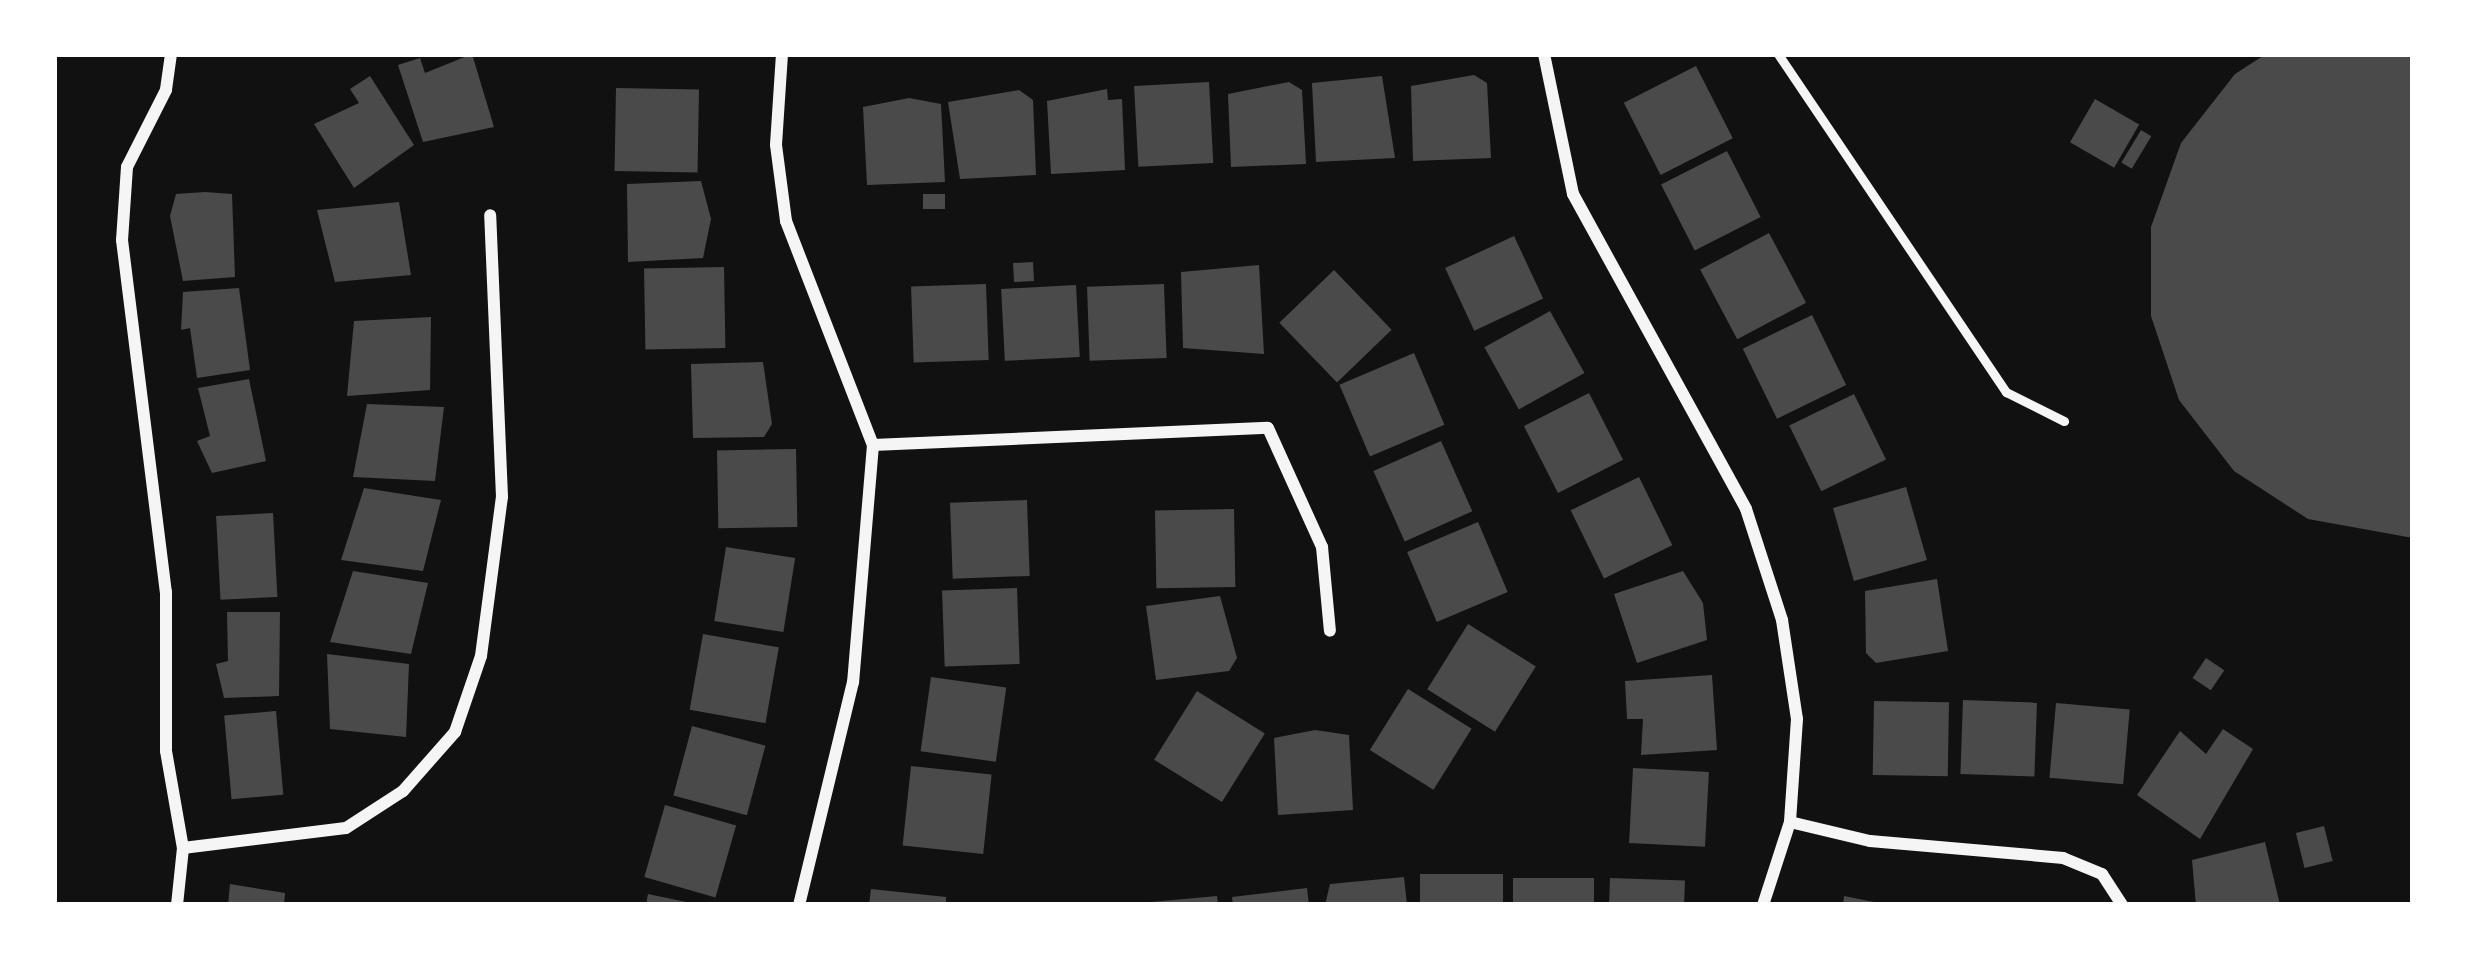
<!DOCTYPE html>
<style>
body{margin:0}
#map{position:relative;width:2467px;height:959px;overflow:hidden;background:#111;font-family:Ubuntu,sans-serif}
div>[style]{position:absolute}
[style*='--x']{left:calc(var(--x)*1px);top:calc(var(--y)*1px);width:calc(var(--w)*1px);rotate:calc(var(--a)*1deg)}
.building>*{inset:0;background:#4a4a4a;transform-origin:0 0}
.service>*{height:9px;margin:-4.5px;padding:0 4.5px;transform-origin:4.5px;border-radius:4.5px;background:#f5f5f5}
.minor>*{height:12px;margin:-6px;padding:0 6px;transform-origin:6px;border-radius:6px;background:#f5f5f5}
span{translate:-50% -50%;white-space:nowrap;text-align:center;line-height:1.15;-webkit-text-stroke:12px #fff;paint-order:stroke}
.frame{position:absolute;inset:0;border:57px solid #fff;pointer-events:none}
</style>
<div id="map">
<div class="building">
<div style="clip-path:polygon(472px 54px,494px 127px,423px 142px,398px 65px,420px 58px,425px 73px)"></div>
<div style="clip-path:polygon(2266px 54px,2413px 54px,2413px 538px,2308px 519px,2234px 471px,2179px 400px,2151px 316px,2151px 227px,2181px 143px,2235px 74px)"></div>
<div style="left:1696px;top:66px;width:81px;height:81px;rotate:63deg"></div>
<div style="clip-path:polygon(1474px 75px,1487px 83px,1491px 158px,1413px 161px,1411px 86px)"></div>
<div style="clip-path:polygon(370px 76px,414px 145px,354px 188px,314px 124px,359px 103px,350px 89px)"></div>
<div style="clip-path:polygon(1382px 76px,1395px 158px,1316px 162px,1312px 83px)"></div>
<div style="left:1209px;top:82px;width:81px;height:75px;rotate:87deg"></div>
<div style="clip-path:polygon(1289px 82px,1302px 90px,1306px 164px,1231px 167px,1228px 94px)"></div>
<div style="left:616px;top:88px;width:83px;height:83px;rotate:1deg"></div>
<div style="clip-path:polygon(1107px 89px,1108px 100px,1122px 99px,1125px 170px,1051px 174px,1047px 101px)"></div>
<div style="clip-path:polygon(1019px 90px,1033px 100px,1036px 175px,960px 179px,948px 102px)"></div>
<div style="clip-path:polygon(909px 98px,941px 104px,945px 182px,867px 185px,863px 107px)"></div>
<div style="left:2095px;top:99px;width:51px;height:50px;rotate:30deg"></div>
<div style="left:2141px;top:130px;width:12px;height:38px;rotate:31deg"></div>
<div style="left:1727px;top:151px;width:74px;height:74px;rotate:63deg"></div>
<div style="clip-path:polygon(701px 181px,711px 219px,703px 258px,628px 262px,627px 184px)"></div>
<div style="clip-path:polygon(205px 192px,232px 194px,235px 277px,183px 281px,170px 216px,176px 194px)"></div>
<div style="left:945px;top:194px;width:15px;height:22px;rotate:90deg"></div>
<div style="clip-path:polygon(399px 202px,411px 275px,335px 282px,317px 210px)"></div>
<div style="left:1769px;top:233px;width:79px;height:78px;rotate:62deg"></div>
<div style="left:1514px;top:236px;width:69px;height:76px;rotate:65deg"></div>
<div style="left:1033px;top:262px;width:19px;height:20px;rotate:87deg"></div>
<div style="clip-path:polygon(1259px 265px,1264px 354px,1183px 348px,1181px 272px)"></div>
<div style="left:724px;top:267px;width:81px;height:80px;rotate:89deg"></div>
<div style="left:1334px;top:270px;width:83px;height:76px;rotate:46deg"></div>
<div style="left:986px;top:284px;width:76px;height:75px;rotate:88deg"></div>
<div style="left:1164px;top:284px;width:74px;height:77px;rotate:88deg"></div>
<div style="left:1076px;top:285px;width:72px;height:75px;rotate:87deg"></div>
<div style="clip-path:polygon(239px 288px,250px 370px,197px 378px,190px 328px,181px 330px,183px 292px)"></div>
<div style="left:1550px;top:311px;width:71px;height:75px;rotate:61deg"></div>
<div style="left:1812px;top:315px;width:78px;height:77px;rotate:64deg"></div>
<div style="clip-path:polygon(431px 317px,430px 390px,347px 396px,354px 321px)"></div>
<div style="left:1414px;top:353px;width:78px;height:81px;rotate:67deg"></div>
<div style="clip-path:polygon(763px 362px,772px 424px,764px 437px,693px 438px,691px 364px)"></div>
<div style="clip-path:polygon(249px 379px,266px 461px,212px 473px,197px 441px,210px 436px,198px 388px)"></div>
<div style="left:1589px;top:393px;width:75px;height:73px;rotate:63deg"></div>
<div style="left:1854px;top:394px;width:73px;height:72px;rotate:64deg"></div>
<div style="clip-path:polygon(367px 404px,444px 407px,435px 481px,353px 477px)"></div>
<div style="left:1441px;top:441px;width:77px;height:74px;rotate:66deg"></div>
<div style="left:796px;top:449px;width:78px;height:79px;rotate:89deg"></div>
<div style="left:1639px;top:477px;width:76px;height:76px;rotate:64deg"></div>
<div style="left:1906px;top:487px;width:76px;height:76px;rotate:74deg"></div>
<div style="clip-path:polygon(364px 488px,441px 500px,423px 571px,341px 560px)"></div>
<div style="left:1027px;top:500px;width:76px;height:77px;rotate:88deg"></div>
<div style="left:1234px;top:509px;width:78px;height:79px;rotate:89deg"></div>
<div style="left:273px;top:513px;width:84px;height:57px;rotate:87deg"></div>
<div style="left:1478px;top:522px;width:76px;height:77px;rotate:67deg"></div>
<div style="left:726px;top:547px;width:70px;height:75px;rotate:9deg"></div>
<div style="clip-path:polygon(353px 571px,428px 583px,411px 654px,330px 642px)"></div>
<div style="clip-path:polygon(1683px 571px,1703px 603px,1707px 640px,1637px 663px,1614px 594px)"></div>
<div style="clip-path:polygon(1937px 579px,1948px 651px,1876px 663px,1866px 653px,1865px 591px)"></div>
<div style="left:1017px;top:588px;width:76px;height:75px;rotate:88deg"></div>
<div style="clip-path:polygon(1220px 596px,1237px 658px,1229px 671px,1156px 680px,1146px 606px)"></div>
<div style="clip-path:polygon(227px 612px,280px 612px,279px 696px,224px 698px,216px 664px,228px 661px)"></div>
<div style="left:1468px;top:624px;width:80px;height:77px;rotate:32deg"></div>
<div style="left:703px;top:634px;width:77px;height:77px;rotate:10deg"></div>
<div style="clip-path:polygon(327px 654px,409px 664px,406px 737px,330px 729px)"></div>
<div style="left:2206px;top:658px;width:22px;height:24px;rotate:34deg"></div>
<div style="clip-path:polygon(1712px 675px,1717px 750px,1641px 755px,1643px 719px,1627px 719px,1625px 681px)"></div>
<div style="left:931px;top:677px;width:76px;height:75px;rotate:8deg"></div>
<div style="left:1408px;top:689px;width:75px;height:72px;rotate:32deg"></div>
<div style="left:1197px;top:691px;width:80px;height:81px;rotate:32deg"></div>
<div style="left:1963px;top:700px;width:74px;height:74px;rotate:2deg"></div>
<div style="left:1874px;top:701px;width:75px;height:74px;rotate:1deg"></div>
<div style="left:2056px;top:703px;width:74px;height:75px;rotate:5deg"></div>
<div style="left:276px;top:711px;width:84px;height:52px;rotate:85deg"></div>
<div style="left:692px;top:726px;width:76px;height:72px;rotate:15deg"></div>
<div style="clip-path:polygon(2223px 729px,2253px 749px,2200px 839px,2137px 795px,2180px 731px,2206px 754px)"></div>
<div style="clip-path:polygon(1315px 730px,1349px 735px,1353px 810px,1278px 815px,1274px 738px)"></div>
<div style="left:911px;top:766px;width:81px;height:80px;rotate:6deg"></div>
<div style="left:1633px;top:768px;width:76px;height:75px;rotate:3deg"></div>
<div style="left:665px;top:805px;width:74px;height:75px;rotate:16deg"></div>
<div style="left:2324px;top:826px;width:36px;height:29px;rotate:76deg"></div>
<div style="clip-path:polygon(2265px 842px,2280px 905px,2196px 905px,2192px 860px)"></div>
<div style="left:1503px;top:874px;width:31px;height:83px;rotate:90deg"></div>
<div style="clip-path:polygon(1404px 877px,1407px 905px,1325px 905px,1330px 884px)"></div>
<div style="left:1513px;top:878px;width:81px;height:27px"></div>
<div style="left:1610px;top:878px;width:75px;height:27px;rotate:2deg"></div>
<div style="clip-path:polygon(230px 884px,285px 893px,284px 905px,228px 905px)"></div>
<div style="clip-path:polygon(1307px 888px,1309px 905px,1233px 905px,1232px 897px)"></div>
<div style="clip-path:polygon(871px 889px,946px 897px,946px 905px,869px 905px)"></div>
<div style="clip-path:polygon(648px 894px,691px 903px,691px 905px,646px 905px)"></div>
<div style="clip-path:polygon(1217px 896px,1218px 905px,1151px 905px,1151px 902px)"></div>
<div style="clip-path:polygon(1844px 896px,1879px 903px,1879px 905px,1843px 905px)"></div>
</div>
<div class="service">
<div style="--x:1778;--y:54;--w:408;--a:56"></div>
<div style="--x:2006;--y:392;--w:65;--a:26.6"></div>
</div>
<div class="minor">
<div style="--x:171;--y:54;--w:36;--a:98"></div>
<div style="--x:166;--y:90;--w:86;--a:116.9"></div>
<div style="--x:127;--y:167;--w:73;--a:93.9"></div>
<div style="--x:122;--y:240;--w:355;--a:82.9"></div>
<div style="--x:166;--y:592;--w:159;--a:90"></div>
<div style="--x:166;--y:751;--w:98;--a:80.1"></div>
<div style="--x:183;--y:848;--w:57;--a:96"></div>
<div style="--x:782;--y:54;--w:91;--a:93.8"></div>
<div style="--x:776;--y:145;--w:77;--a:82.5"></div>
<div style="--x:786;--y:221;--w:240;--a:68.8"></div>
<div style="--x:873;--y:445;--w:238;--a:94.8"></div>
<div style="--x:853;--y:682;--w:229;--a:103.6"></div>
<div style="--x:1544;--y:54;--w:143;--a:78.3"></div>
<div style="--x:1573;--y:194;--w:359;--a:61.2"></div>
<div style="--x:1746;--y:509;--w:117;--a:72"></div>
<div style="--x:1782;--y:620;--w:100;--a:81.4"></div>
<div style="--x:1797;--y:719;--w:103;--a:93.9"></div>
<div style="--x:1790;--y:822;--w:87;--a:108"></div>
<div style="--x:873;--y:445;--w:395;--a:-2.5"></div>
<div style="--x:1268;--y:428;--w:131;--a:65.6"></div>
<div style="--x:1322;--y:547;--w:84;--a:84.6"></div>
<div style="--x:1790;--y:822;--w:82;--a:13.4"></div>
<div style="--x:1870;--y:841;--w:194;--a:5"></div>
<div style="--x:2063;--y:858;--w:42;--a:22.3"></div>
<div style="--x:2102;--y:874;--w:37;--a:57"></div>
<div style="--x:183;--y:848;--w:164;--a:-7"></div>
<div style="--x:346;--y:828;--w:68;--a:-33"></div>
<div style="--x:403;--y:791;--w:79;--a:-48.6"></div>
<div style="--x:455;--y:732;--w:80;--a:-71.1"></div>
<div style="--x:481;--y:656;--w:160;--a:-82.5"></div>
<div style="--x:502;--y:497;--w:282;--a:-92.4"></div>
</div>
<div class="frame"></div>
</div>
